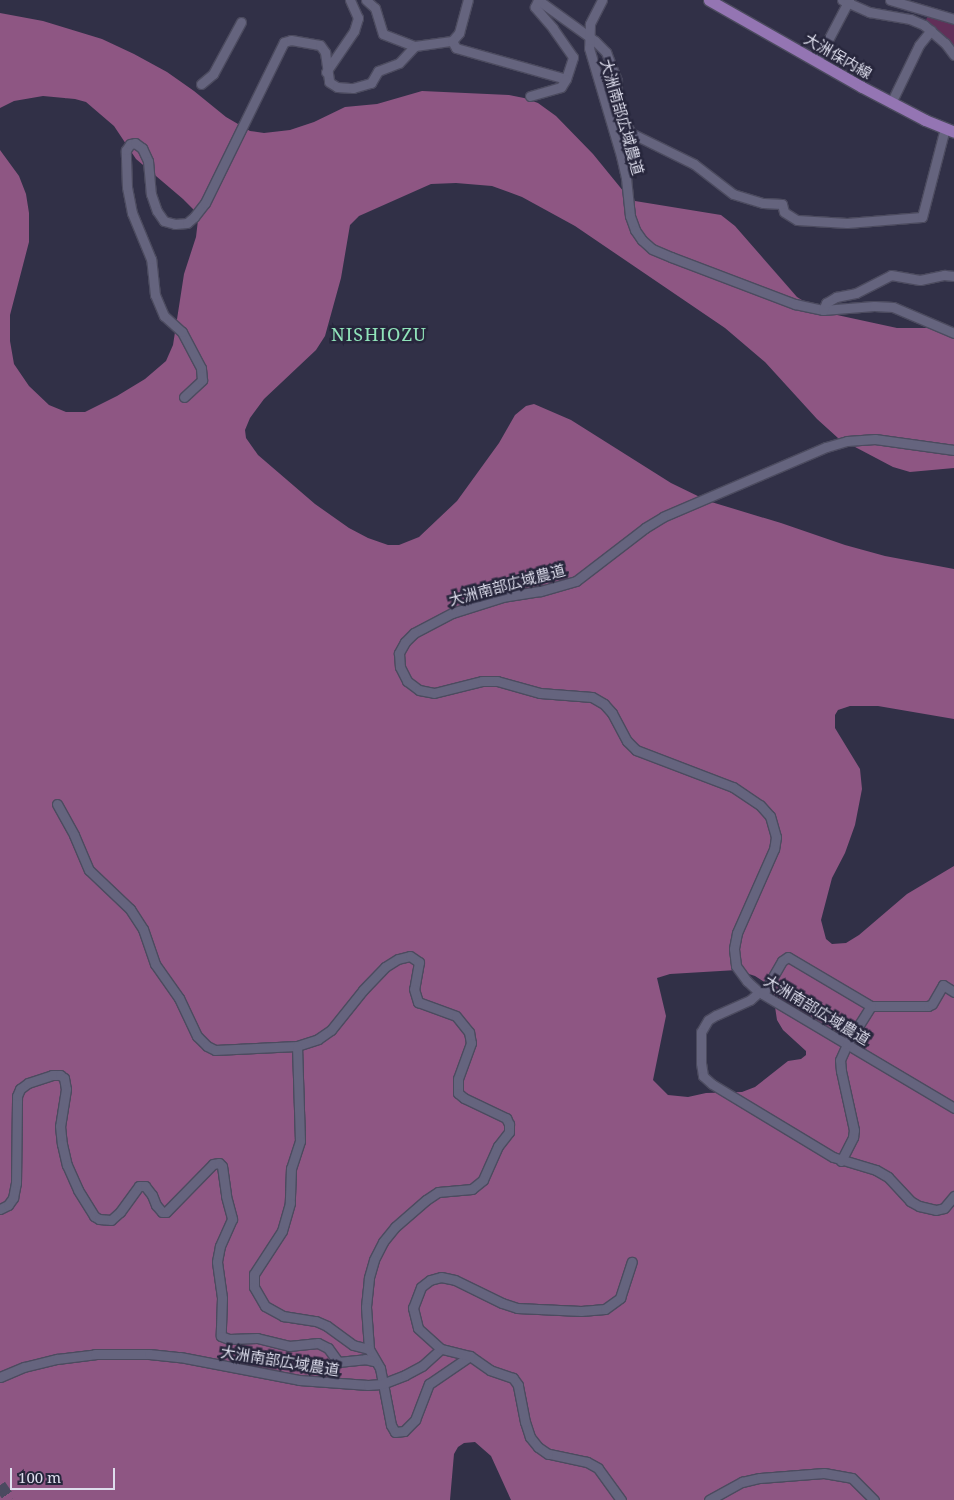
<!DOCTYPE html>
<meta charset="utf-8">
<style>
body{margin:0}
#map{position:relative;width:954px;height:1500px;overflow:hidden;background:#313047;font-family:"Noto Serif","Noto Sans JP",serif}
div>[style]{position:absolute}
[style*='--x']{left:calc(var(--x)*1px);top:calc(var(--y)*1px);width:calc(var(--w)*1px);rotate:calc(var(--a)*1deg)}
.green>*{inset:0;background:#612f58}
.forest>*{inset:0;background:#8e5683}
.highway-tunnel>*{height:12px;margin-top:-6px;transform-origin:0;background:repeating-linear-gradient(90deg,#4b4a60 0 12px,transparent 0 18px)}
.roads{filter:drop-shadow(1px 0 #4c4b5f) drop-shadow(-1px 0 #4c4b5f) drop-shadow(0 1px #4c4b5f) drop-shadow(0 -1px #4c4b5f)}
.minor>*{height:9px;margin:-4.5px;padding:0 4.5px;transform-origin:4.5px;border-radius:4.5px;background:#65647e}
.major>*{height:11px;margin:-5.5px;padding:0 5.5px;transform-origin:5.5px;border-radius:5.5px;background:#9475b3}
span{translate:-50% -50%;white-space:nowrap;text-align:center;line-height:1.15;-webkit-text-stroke:5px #27263c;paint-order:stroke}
.street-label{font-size:15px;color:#dedeed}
.quarter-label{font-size:18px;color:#90e3ba;letter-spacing:1px}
.scale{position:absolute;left:10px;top:1468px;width:105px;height:22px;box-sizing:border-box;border:2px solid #dedeed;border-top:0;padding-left:6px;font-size:15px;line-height:18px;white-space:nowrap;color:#dedeed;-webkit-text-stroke:4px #27263c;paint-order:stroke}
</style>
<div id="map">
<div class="green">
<div style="clip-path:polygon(929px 13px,954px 22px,954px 48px,945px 37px,926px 20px)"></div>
</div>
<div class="forest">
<div style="clip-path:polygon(evenodd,0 13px,43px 21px,102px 39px,134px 54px,167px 72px,194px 91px,226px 117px,250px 131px,264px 133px,290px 130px,314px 122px,345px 107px,377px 104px,422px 91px,509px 95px,524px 98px,538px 103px,556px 116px,593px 154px,624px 192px,635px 201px,721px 215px,735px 226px,797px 297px,810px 305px,837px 315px,897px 328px,954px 328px,954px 468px,910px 472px,893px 467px,838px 438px,817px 419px,765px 362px,725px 328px,575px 226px,522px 197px,492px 186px,456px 183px,431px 184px,359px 216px,350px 225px,341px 278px,325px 336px,316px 350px,264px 399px,250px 418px,245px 430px,246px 438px,258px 455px,315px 504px,349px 528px,368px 538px,388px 545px,399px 545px,419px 537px,457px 501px,499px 443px,515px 415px,526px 406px,534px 404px,571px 420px,671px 483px,708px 501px,781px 523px,845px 545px,885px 556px,954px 569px,954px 719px,878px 706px,850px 706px,838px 710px,835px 715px,835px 728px,860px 769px,862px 789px,855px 825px,845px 853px,832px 878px,821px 920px,826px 939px,832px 944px,846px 943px,859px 935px,907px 894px,954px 866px,954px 1500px,511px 1500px,491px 1456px,475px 1442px,464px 1443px,458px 1447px,454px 1454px,450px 1500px,0 1500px,0 150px,19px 176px,26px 194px,29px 213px,29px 242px,10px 315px,10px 341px,14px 364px,29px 386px,49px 405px,66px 412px,85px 412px,117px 396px,145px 379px,166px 361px,173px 345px,184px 274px,196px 237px,198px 220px,196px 212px,183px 199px,136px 159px,114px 126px,86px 102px,75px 99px,43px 96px,14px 101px,0 108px,0 13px,737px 970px,755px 976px,772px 987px,777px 1020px,783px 1030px,806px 1051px,806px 1055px,801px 1059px,788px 1061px,755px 1087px,742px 1092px,706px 1093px,688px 1097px,668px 1095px,653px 1080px,666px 1016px,657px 978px,670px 974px,737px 970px)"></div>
</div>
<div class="highway-tunnel">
<div style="--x:0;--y:1485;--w:18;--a:56"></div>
</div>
<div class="roads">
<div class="minor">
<div style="--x:366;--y:0;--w:12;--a:42"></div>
<div style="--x:375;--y:8;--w:27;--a:73"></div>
<div style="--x:383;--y:34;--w:34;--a:21"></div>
<div style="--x:415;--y:46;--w:37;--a:-8"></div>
<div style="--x:452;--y:41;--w:11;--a:-49"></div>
<div style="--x:459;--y:33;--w:34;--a:-75"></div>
<div style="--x:538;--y:0;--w:70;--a:35.7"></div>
<div style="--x:595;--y:41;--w:16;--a:45"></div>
<div style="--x:606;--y:52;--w:31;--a:69"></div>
<div style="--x:617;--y:81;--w:27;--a:92"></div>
<div style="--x:616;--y:108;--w:29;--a:59"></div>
<div style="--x:631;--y:133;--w:70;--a:26.2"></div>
<div style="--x:694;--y:164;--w:49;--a:37.6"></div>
<div style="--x:733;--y:194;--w:31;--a:17"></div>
<div style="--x:763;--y:203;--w:19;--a:3"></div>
<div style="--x:782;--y:204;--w:8;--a:76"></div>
<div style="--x:784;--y:212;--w:15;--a:32"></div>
<div style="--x:797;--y:220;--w:50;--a:3.4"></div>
<div style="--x:847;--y:223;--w:75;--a:-4.6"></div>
<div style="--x:922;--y:217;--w:92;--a:-75.5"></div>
<div style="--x:602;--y:0;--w:27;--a:117"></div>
<div style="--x:590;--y:24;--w:24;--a:92"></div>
<div style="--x:589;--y:48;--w:113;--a:73.5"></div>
<div style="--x:621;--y:156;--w:23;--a:77"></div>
<div style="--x:626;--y:178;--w:38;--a:84"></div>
<div style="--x:630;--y:216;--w:15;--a:70"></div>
<div style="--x:635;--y:230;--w:12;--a:55"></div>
<div style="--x:642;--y:240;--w:13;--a:42"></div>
<div style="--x:652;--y:249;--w:21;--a:23"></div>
<div style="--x:671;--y:257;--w:133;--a:20.8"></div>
<div style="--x:795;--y:304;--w:29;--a:12"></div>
<div style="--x:823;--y:310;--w:51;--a:-4.5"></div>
<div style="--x:874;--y:306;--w:19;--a:3"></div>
<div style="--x:893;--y:307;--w:66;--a:23.1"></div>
<div style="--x:842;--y:0;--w:30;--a:24"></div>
<div style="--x:869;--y:12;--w:42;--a:9.7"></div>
<div style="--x:910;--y:19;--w:15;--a:23"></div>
<div style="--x:924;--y:25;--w:28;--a:41"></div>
<div style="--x:945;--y:43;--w:15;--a:53"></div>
<div style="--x:890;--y:0;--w:67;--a:16.5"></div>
<div style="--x:452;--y:41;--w:8;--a:60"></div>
<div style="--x:456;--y:48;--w:114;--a:15.7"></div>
<div style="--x:566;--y:79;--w:23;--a:-72"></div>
<div style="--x:573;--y:57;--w:35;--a:-125"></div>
<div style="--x:553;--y:28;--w:28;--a:-131"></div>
<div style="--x:535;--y:7;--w:8;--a:-67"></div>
<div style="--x:817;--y:61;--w:69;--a:-62.3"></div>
<div style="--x:326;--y:72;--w:50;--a:-55.7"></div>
<div style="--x:354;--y:31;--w:14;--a:-73"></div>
<div style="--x:358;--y:18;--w:20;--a:-114"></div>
<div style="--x:201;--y:84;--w:16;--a:-40"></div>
<div style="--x:213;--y:74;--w:59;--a:-61.7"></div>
<div style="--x:530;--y:96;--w:32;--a:-16"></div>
<div style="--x:561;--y:87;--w:9;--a:-58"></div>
<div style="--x:891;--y:103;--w:64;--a:-64.2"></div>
<div style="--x:919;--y:45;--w:19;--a:-51"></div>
<div style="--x:823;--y:310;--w:8;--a:-67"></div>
<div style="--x:826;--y:303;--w:12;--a:-31"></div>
<div style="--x:836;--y:297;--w:20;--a:-11"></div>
<div style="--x:856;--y:293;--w:39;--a:-27"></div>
<div style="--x:891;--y:275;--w:29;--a:10"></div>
<div style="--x:920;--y:280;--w:25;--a:-12"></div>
<div style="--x:944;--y:275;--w:10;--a:6"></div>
<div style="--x:184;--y:397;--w:25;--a:-43"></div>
<div style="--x:202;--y:380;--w:12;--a:-95"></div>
<div style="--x:201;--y:368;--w:41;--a:-117.8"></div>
<div style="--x:182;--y:332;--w:24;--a:-138"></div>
<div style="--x:164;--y:316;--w:23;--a:-113"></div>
<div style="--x:155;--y:295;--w:36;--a:-96"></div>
<div style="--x:151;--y:259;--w:50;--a:-112.4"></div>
<div style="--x:132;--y:213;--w:26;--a:-101"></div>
<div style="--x:127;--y:187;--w:37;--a:-92"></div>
<div style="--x:126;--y:150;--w:7;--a:-56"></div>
<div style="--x:130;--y:144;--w:5;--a:-11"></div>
<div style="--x:135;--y:143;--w:9;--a:36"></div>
<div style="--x:142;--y:148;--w:14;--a:65"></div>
<div style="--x:148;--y:161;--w:33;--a:85"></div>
<div style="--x:151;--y:194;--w:18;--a:71"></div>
<div style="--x:157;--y:211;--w:12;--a:55"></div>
<div style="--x:164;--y:221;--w:11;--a:15"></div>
<div style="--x:175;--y:224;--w:12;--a:-5"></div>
<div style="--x:187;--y:223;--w:9;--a:-41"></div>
<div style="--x:194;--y:217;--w:18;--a:-52"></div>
<div style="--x:205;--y:203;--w:179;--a:-63.9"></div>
<div style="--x:284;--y:42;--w:7;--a:-16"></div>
<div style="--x:291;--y:40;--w:29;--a:10"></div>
<div style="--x:320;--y:45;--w:9;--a:54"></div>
<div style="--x:325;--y:52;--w:30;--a:82"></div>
<div style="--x:329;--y:82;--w:9;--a:32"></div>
<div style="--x:337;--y:87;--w:16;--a:4"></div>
<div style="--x:353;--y:88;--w:19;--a:-16"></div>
<div style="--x:371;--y:83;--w:14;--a:-60"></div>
<div style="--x:378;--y:71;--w:22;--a:-21"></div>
<div style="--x:399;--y:63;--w:23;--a:-47"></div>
<div style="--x:954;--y:450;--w:80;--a:-172.1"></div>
<div style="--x:875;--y:439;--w:28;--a:176"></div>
<div style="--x:847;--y:441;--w:22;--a:164"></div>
<div style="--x:826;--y:447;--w:177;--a:156.8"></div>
<div style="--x:663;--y:517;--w:21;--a:149"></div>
<div style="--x:645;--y:528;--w:87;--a:142.5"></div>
<div style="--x:576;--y:581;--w:37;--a:164"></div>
<div style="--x:540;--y:591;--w:37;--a:171"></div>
<div style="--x:503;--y:597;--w:53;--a:162.6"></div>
<div style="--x:452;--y:613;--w:43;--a:152.2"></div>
<div style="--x:414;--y:633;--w:13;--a:135"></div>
<div style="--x:405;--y:642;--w:13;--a:119"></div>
<div style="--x:399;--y:653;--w:14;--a:86"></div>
<div style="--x:400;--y:667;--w:16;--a:63"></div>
<div style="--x:407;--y:681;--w:15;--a:37"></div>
<div style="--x:419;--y:690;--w:15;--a:11"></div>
<div style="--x:434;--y:693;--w:49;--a:-14"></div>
<div style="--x:482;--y:681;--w:15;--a:0"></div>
<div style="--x:497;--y:681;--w:45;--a:15.6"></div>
<div style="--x:540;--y:693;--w:52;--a:4.4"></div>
<div style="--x:592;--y:697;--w:14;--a:30"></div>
<div style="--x:604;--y:704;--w:12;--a:48"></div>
<div style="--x:612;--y:713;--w:32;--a:62"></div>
<div style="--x:627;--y:741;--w:13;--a:45"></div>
<div style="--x:636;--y:750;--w:104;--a:20.9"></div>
<div style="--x:733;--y:787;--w:32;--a:34"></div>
<div style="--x:760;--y:805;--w:15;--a:48"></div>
<div style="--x:770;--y:816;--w:22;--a:74"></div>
<div style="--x:776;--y:837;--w:12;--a:99"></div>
<div style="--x:774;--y:849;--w:92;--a:113.8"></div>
<div style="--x:737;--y:933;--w:16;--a:101"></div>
<div style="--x:734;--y:949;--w:17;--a:83"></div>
<div style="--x:736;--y:966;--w:19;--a:54"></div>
<div style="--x:747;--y:981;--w:16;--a:43"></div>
<div style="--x:759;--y:992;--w:227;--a:30.7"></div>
<div style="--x:57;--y:804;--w:35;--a:61"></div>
<div style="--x:74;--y:835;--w:38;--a:67"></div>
<div style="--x:89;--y:870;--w:57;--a:43.6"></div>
<div style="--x:130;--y:909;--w:24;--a:57"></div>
<div style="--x:143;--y:929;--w:37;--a:71"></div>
<div style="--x:155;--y:964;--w:42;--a:54.8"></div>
<div style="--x:179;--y:998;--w:42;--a:64.7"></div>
<div style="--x:197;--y:1036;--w:14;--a:45"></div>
<div style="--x:207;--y:1046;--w:9;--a:27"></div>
<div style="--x:215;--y:1050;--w:82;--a:-2.8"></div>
<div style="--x:297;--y:1046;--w:22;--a:-18"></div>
<div style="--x:318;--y:1039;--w:16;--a:-35"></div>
<div style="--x:331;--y:1030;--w:51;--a:-51.3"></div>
<div style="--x:363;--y:990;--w:32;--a:-46"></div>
<div style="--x:385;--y:967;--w:15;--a:-32"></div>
<div style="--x:398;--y:959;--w:12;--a:-14"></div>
<div style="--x:410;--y:956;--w:11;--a:34"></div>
<div style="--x:419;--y:962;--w:27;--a:100"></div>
<div style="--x:414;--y:989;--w:14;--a:73"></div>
<div style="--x:418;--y:1002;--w:40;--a:20.2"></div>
<div style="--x:456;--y:1016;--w:21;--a:51"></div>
<div style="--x:469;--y:1032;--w:11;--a:80"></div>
<div style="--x:471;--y:1043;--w:38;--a:110"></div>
<div style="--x:458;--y:1079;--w:14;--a:90"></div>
<div style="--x:458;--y:1093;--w:8;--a:40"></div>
<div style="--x:464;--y:1098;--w:47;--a:25.5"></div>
<div style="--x:506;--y:1118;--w:7;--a:63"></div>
<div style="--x:509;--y:1124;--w:8;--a:90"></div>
<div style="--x:509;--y:1132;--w:18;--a:128"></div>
<div style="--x:498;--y:1146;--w:37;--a:114"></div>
<div style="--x:483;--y:1180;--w:14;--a:141"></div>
<div style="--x:472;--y:1189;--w:34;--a:175"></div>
<div style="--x:438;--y:1192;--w:14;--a:146"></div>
<div style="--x:426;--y:1200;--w:41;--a:138.9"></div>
<div style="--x:395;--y:1227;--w:19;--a:129"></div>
<div style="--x:383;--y:1242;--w:20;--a:117"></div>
<div style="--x:374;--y:1260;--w:19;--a:106"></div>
<div style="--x:369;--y:1278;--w:29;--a:96"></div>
<div style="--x:366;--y:1307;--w:42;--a:85.9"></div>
<div style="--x:369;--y:1349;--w:22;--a:60"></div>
<div style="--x:380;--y:1368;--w:58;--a:79.1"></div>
<div style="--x:391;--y:1425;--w:8;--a:60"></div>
<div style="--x:395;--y:1432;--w:9;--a:-6"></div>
<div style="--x:404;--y:1431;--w:16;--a:-45"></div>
<div style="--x:415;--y:1420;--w:39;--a:-69"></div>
<div style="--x:429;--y:1384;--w:50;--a:-34.3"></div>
<div style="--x:759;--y:992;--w:12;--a:138"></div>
<div style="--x:750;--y:1000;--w:37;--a:156"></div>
<div style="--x:716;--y:1015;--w:9;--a:148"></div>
<div style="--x:708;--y:1020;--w:14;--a:120"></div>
<div style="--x:701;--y:1032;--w:31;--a:90"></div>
<div style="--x:701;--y:1063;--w:13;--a:81"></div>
<div style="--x:703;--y:1076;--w:12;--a:42"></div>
<div style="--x:712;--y:1084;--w:141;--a:31.1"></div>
<div style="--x:833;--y:1157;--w:45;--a:16.8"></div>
<div style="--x:876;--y:1170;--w:14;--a:30"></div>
<div style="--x:888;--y:1177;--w:33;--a:47"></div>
<div style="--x:910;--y:1201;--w:10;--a:29"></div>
<div style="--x:919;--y:1206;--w:17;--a:13"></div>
<div style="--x:936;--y:1210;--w:8;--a:-14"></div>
<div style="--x:944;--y:1208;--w:16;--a:-50"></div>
<div style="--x:763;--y:994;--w:38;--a:-60"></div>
<div style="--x:782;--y:961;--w:7;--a:-34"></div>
<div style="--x:788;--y:957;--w:96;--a:30.6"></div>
<div style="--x:871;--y:1006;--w:57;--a:0"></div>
<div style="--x:928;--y:1006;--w:4;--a:-27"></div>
<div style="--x:932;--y:1004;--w:22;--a:-60"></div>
<div style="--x:943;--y:985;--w:13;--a:32"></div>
<div style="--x:297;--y:1046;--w:95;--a:88.2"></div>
<div style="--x:300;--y:1141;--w:28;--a:108"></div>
<div style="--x:291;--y:1168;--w:35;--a:92"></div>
<div style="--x:290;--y:1203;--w:29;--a:106"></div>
<div style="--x:282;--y:1231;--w:51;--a:123.1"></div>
<div style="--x:254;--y:1274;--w:13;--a:90"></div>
<div style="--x:254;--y:1287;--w:22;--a:60"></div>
<div style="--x:265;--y:1306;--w:21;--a:29"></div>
<div style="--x:283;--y:1316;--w:33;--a:9"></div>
<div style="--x:316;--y:1321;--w:12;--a:24"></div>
<div style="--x:327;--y:1326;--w:32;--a:36"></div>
<div style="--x:353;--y:1345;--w:16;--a:14"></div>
<div style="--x:841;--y:1161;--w:27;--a:-63"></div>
<div style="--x:853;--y:1137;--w:7;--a:-82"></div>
<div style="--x:854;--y:1130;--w:60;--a:-102.4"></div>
<div style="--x:841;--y:1071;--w:11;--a:-95"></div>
<div style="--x:840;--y:1060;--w:17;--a:-66"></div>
<div style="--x:847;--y:1044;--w:45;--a:-57.7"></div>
<div style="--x:0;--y:1209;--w:9;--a:-27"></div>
<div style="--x:8;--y:1205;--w:9;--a:-54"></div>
<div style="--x:13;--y:1198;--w:15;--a:-79"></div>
<div style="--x:16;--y:1183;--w:87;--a:-89.3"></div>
<div style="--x:17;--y:1096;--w:8;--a:-67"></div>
<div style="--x:20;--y:1089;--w:10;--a:-37"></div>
<div style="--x:28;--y:1083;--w:25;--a:-18"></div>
<div style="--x:52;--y:1075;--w:8;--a:0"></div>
<div style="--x:60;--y:1075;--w:5;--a:37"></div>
<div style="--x:64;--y:1078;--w:11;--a:80"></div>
<div style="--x:66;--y:1089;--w:37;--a:99"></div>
<div style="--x:60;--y:1126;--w:18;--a:84"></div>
<div style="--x:62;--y:1144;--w:22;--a:77"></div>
<div style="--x:67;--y:1165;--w:27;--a:66"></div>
<div style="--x:78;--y:1190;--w:31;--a:58"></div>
<div style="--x:94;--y:1216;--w:6;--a:31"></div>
<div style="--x:99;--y:1219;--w:12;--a:5"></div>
<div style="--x:111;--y:1220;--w:12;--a:-42"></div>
<div style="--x:120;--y:1212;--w:32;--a:-54"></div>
<div style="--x:139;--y:1186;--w:6;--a:0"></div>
<div style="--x:145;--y:1186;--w:11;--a:52"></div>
<div style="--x:152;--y:1195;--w:11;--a:68"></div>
<div style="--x:156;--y:1205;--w:9;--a:49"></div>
<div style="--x:162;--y:1212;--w:4;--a:0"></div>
<div style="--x:166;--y:1212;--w:67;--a:-45.6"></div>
<div style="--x:213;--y:1164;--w:6;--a:-9"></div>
<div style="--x:219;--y:1163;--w:4;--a:45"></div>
<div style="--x:222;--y:1166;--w:30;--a:82"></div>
<div style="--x:226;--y:1196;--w:24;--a:75"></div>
<div style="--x:232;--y:1219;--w:30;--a:114"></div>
<div style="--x:220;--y:1246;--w:16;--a:101"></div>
<div style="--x:217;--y:1262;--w:36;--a:82"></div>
<div style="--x:222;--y:1298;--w:38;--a:92"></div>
<div style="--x:221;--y:1336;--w:9;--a:21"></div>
<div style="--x:229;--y:1339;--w:28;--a:-2"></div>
<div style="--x:257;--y:1338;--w:33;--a:14"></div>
<div style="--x:289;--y:1346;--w:29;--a:-6"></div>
<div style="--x:318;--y:1343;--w:11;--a:27"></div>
<div style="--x:328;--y:1348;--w:17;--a:54"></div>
<div style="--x:338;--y:1362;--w:27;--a:-6"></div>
<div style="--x:365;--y:1359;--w:9;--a:13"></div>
<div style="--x:0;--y:1377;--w:26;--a:-23"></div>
<div style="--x:24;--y:1367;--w:34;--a:-14"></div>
<div style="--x:57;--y:1359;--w:38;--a:-7"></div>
<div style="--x:95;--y:1354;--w:54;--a:0"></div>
<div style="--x:149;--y:1354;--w:31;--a:6"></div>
<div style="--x:180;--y:1357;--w:121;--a:10.9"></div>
<div style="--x:299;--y:1380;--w:69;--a:4.1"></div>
<div style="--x:368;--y:1385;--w:14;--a:-4"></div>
<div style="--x:382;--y:1384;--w:25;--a:-21"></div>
<div style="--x:405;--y:1375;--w:19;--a:-28"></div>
<div style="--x:422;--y:1366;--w:25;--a:-42"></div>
<div style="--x:621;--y:1500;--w:39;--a:-126"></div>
<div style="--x:598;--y:1468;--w:13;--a:-151"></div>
<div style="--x:587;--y:1462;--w:40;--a:-168"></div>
<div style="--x:548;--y:1454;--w:12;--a:-145"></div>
<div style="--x:538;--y:1447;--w:13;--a:-129"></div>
<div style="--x:530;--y:1437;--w:16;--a:-108"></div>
<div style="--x:525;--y:1422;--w:38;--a:-101"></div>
<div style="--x:518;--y:1385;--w:9;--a:-126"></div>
<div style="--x:513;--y:1378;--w:24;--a:-161"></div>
<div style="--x:490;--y:1370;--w:24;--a:-145"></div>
<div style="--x:470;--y:1356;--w:30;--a:-166"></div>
<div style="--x:441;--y:1349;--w:31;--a:-138"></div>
<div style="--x:418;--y:1328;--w:21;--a:-104"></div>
<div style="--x:413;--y:1308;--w:22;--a:-69"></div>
<div style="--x:421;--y:1287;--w:11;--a:-38"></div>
<div style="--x:430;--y:1280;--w:11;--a:-15"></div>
<div style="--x:441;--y:1277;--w:14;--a:12"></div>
<div style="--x:455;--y:1280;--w:52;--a:26.1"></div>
<div style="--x:502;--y:1303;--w:16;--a:18"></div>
<div style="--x:517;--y:1308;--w:64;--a:2.7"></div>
<div style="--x:581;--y:1311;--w:24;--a:-5"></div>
<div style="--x:605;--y:1309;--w:19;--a:-36"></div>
<div style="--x:620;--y:1298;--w:38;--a:-72"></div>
<div style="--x:709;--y:1500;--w:38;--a:-29"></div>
<div style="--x:742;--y:1482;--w:18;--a:-13"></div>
<div style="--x:760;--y:1478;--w:64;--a:-4.5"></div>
<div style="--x:824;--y:1473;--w:28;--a:10"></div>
<div style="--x:852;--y:1478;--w:31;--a:45"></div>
</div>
<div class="major">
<div style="--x:709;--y:0;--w:176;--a:29.6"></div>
<div style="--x:862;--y:87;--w:71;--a:27.6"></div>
<div style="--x:925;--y:120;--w:31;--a:22"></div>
</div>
</div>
<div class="street-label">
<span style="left:838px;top:56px;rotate:30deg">大洲保内線</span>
<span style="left:622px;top:117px;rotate:74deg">大洲南部広域農道</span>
<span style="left:507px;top:585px;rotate:-15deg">大洲南部広域農道</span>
<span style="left:817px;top:1010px;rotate:31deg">大洲南部広域農道</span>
<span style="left:280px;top:1361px;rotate:9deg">大洲南部広域農道</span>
</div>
<div class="quarter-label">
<span style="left:379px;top:334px">NISHIOZU</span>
</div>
<div class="scale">100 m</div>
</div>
